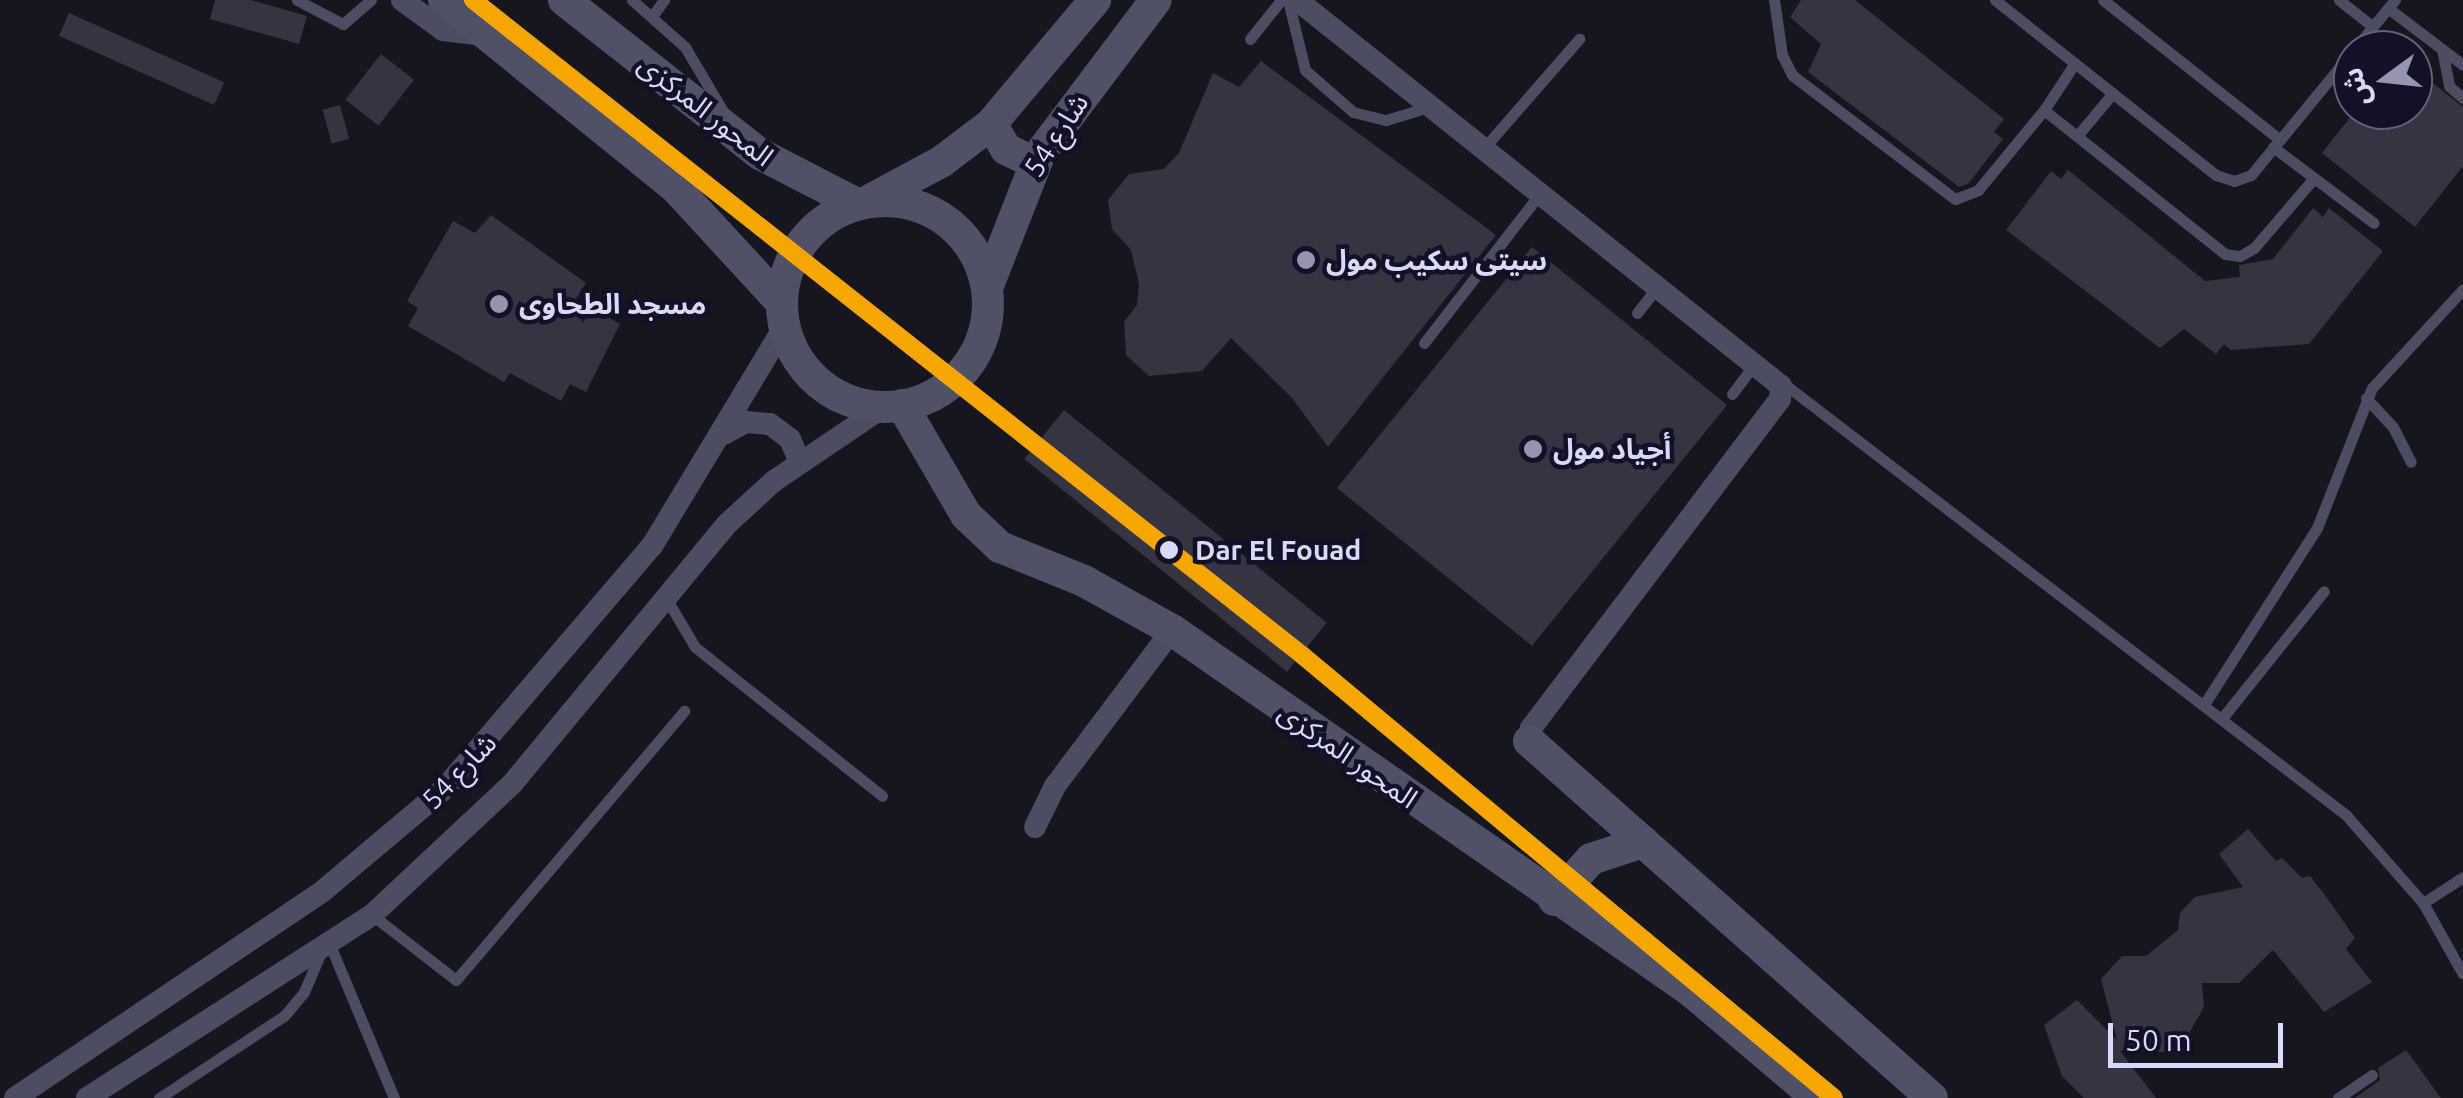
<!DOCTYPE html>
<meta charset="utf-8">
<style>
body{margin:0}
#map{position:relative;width:2463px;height:1098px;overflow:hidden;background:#161620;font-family:Ubuntu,"Noto Sans Arabic",sans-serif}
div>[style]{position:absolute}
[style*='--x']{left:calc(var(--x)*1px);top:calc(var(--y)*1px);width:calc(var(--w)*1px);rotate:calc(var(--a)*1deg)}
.building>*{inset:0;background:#343443;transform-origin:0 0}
.lane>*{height:11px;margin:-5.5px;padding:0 5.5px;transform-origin:5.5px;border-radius:5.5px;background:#4c4d60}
.street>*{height:22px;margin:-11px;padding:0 11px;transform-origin:11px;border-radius:11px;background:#4c4d60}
.secondary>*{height:32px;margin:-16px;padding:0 16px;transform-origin:16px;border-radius:16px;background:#4f5266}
.secondary>.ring{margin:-16px;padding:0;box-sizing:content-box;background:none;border:32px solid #4f5266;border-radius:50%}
.metro-1>*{height:18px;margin:-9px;padding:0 9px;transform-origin:9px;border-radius:9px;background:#f7a600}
.dots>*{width:28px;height:28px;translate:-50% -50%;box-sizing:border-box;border:5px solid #121125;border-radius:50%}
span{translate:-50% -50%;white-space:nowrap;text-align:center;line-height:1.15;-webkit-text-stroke:9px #121125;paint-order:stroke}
.street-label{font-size:28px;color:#d9d9fc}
.poi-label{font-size:28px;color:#d9d9fc;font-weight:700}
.left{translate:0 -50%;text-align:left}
.stop-label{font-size:28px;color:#d9d9fc;font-weight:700}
.north{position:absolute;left:2333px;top:30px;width:100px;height:100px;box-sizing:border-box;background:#121125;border:2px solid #62617b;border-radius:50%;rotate:255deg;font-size:28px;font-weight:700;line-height:40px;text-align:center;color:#d9d9fc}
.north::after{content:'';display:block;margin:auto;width:35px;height:45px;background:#9595af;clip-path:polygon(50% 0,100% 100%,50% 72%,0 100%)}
.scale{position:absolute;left:2108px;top:1023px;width:175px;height:45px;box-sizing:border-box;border:5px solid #d9d9fc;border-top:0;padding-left:12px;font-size:30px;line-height:35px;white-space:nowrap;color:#d9d9fc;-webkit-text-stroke:8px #121125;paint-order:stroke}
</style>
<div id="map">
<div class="building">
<div style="clip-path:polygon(215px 0,251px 0,307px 16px,299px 44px,210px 19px)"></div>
<div style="clip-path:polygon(1801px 0,1855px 0,2004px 119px,1994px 132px,2003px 139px,1968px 184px,1959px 187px,1808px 72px,1821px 44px,1790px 17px)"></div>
<div style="left:69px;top:13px;width:170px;height:25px;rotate:24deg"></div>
<div style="left:381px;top:54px;width:42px;height:58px;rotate:38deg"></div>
<div style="clip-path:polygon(1261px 61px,1496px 235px,1328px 447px,1292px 398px,1231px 338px,1202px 371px,1149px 376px,1126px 355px,1124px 322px,1137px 305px,1139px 284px,1131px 250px,1112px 229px,1108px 200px,1129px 174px,1164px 169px,1179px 153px,1213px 73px,1239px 87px)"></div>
<div style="clip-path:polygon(2413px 67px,2463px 107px,2463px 166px,2415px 227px,2322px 153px,2356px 110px,2413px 110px)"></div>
<div style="left:340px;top:105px;width:35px;height:18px;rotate:75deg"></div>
<div style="clip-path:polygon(2068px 170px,2205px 281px,2240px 277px,2239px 265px,2273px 259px,2313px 208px,2323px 217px,2329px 208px,2383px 251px,2309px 344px,2231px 350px,2224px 344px,2216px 354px,2184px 329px,2160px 348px,2006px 230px,2051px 171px,2061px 179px)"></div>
<div style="clip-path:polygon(491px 215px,586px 283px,576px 299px,620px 324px,586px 392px,570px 384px,561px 401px,510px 373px,504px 382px,408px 326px,418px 308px,407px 301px,453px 221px,475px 233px)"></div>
<div style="left:1532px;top:247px;width:251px;height:310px;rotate:39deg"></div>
<div style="left:1064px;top:410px;width:338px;height:63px;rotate:39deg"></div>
<div style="clip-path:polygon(2248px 829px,2276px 861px,2282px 858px,2302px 878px,2310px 876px,2325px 895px,2355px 938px,2346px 949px,2372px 982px,2324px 1012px,2273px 950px,2239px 983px,2202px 983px,2204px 1007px,2188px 1035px,2165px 1052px,2120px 1051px,2156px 1098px,2084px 1098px,2062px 1076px,2044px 1025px,2077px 1000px,2117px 1040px,2101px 979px,2122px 956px,2146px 956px,2178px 930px,2180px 913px,2195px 897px,2243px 887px,2219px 854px)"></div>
<div style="clip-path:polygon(2406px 1050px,2441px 1098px,2355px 1098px,2380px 1080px,2378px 1068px)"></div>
</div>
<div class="lane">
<div style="--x:297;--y:0;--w:52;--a:27.6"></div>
<div style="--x:343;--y:24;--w:37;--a:-41"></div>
<div style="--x:632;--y:0;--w:71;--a:41.6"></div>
<div style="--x:685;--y:47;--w:77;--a:59.4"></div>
<div style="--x:1288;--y:0;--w:72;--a:76.3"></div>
<div style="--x:1305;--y:70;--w:64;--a:41.2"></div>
<div style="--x:1353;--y:112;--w:34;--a:14"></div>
<div style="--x:1386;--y:120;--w:45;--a:-16.8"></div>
<div style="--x:1774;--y:0;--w:56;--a:81.7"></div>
<div style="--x:1782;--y:55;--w:22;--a:63"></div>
<div style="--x:1792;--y:75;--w:205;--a:37.3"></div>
<div style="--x:1955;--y:199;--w:25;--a:-21"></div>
<div style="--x:1978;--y:190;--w:104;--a:-50.5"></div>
<div style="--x:1995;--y:0;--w:282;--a:38.4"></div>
<div style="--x:2216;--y:175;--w:19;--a:18"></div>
<div style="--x:2234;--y:181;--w:18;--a:-19"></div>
<div style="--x:2251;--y:175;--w:227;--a:-50.6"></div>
<div style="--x:2103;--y:0;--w:224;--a:38.3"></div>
<div style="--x:2339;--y:0;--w:42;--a:38.2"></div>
<div style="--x:2388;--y:8;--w:94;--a:37.2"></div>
<div style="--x:653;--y:15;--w:19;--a:-54"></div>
<div style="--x:1250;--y:39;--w:50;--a:-51.5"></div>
<div style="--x:2442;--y:49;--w:38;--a:79"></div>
<div style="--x:2449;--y:86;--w:18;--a:41"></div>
<div style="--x:2075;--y:63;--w:56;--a:123.4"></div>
<div style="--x:2044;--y:110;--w:231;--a:38.5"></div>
<div style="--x:2225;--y:254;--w:15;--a:8"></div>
<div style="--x:2240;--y:256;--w:16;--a:-30"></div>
<div style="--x:2254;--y:248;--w:92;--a:-49.4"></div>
<div style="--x:2077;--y:136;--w:56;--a:-50.1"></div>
<div style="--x:2273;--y:147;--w:126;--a:37"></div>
<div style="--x:1484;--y:148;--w:145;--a:-48.9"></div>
<div style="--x:1637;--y:313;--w:36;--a:-52"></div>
<div style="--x:1424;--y:343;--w:191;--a:-52.2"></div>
<div style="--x:1783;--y:383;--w:710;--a:37.5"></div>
<div style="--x:2346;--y:815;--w:117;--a:48.8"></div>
<div style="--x:2423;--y:903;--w:81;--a:60.6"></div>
<div style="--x:1732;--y:394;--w:40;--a:-53"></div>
<div style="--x:2366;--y:398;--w:40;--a:47"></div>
<div style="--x:2393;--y:427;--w:39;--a:63"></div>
<div style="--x:666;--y:598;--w:57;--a:59.4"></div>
<div style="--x:695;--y:647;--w:239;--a:38.5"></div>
<div style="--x:2205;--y:703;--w:208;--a:-57.4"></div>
<div style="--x:2317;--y:528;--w:150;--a:-68.6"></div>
<div style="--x:2372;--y:388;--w:134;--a:-47.4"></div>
<div style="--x:2223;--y:717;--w:161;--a:-51.3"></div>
<div style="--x:2423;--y:903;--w:48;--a:-33"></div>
<div style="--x:372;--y:915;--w:106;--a:37.7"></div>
<div style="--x:456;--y:980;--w:353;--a:-49.7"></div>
<div style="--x:330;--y:945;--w:166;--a:67.3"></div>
<div style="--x:159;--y:1098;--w:149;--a:-33.3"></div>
<div style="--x:284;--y:1016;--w:31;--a:-50"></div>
<div style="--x:304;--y:992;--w:43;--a:-67"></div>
<div style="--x:2338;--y:1098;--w:41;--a:-34.1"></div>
</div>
<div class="street">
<div style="--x:402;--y:0;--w:51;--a:36.2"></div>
<div style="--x:443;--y:30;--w:48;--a:7.1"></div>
<div style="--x:1297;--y:0;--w:619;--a:38.57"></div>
<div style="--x:1781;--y:386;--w:13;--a:94"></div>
<div style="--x:1780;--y:399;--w:413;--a:127.1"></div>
<div style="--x:1531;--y:728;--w:13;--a:99"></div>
<div style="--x:724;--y:434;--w:25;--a:-29"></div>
<div style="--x:746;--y:422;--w:24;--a:5"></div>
<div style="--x:770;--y:424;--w:25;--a:37"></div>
<div style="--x:790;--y:439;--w:25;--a:67"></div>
<div style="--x:1035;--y:827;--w:46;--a:-64"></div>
<div style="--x:1055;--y:786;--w:195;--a:-53.1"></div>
<div style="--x:15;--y:1098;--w:372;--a:-33.9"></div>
<div style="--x:324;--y:890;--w:158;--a:-40.1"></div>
<div style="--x:445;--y:788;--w:318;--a:-49.5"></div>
<div style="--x:652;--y:546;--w:256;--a:-58.9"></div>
<div style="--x:87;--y:1098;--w:339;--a:-32.7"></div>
<div style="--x:372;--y:915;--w:192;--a:-43.1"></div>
<div style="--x:512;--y:784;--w:337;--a:-50.4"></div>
<div style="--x:727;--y:524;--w:64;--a:-42.5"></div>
<div style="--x:774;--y:481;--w:130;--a:-34.1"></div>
</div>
<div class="secondary">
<div style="--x:444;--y:0;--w:296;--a:39"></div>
<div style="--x:674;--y:186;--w:158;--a:47.3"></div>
<div style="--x:564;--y:0;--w:249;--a:38.2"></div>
<div style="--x:760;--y:154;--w:109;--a:27.3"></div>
<div style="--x:991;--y:124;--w:29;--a:59"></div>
<div style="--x:1006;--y:149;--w:32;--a:26"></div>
<div style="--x:870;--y:200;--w:81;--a:-28.2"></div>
<div style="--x:941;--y:162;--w:63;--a:-37.2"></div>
<div style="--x:991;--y:124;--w:162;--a:-50"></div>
<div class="ring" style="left:782px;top:201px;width:174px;height:174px"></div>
<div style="--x:987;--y:288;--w:143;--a:-68.6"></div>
<div style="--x:1039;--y:155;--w:194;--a:-53"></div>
<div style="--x:902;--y:405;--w:127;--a:59.8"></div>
<div style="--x:966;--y:515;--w:47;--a:43.3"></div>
<div style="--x:1000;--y:547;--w:91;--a:22"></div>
<div style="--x:1084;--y:581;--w:101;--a:29.1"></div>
<div style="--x:1172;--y:630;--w:632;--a:34.82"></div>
<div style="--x:1691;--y:991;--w:165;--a:40.3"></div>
<div style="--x:1529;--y:741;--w:538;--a:41.54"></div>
<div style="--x:1554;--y:900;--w:55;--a:-47.9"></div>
<div style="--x:1591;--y:859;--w:55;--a:-18.1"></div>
</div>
<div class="metro-1">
<div style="--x:473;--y:0;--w:1057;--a:38.31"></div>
<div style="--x:1302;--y:655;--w:692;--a:39.78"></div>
</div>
<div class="dots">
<div style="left:1306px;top:260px;background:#9595af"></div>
<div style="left:499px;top:304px;background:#9595af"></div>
<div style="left:1533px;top:449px;background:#9595af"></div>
<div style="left:1169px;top:550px;background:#d9d9fc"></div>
</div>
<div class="street-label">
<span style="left:706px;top:110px;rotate:38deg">المحور المركزى</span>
<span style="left:1056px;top:135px;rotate:-57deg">شارع 54</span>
<span style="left:1348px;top:755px;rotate:35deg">المحور المركزى</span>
<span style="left:459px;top:771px;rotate:-46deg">شارع 54</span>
</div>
<div class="poi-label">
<span class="left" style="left:1326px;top:260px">سيتى سكيب مول</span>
<span class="left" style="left:519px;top:304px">مسجد الطحاوى</span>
<span class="left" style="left:1553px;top:449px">أجياد مول</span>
</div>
<div class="stop-label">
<span class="left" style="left:1195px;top:550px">Dar El Fouad</span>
</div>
<div class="north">ش</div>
<div class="scale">50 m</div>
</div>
